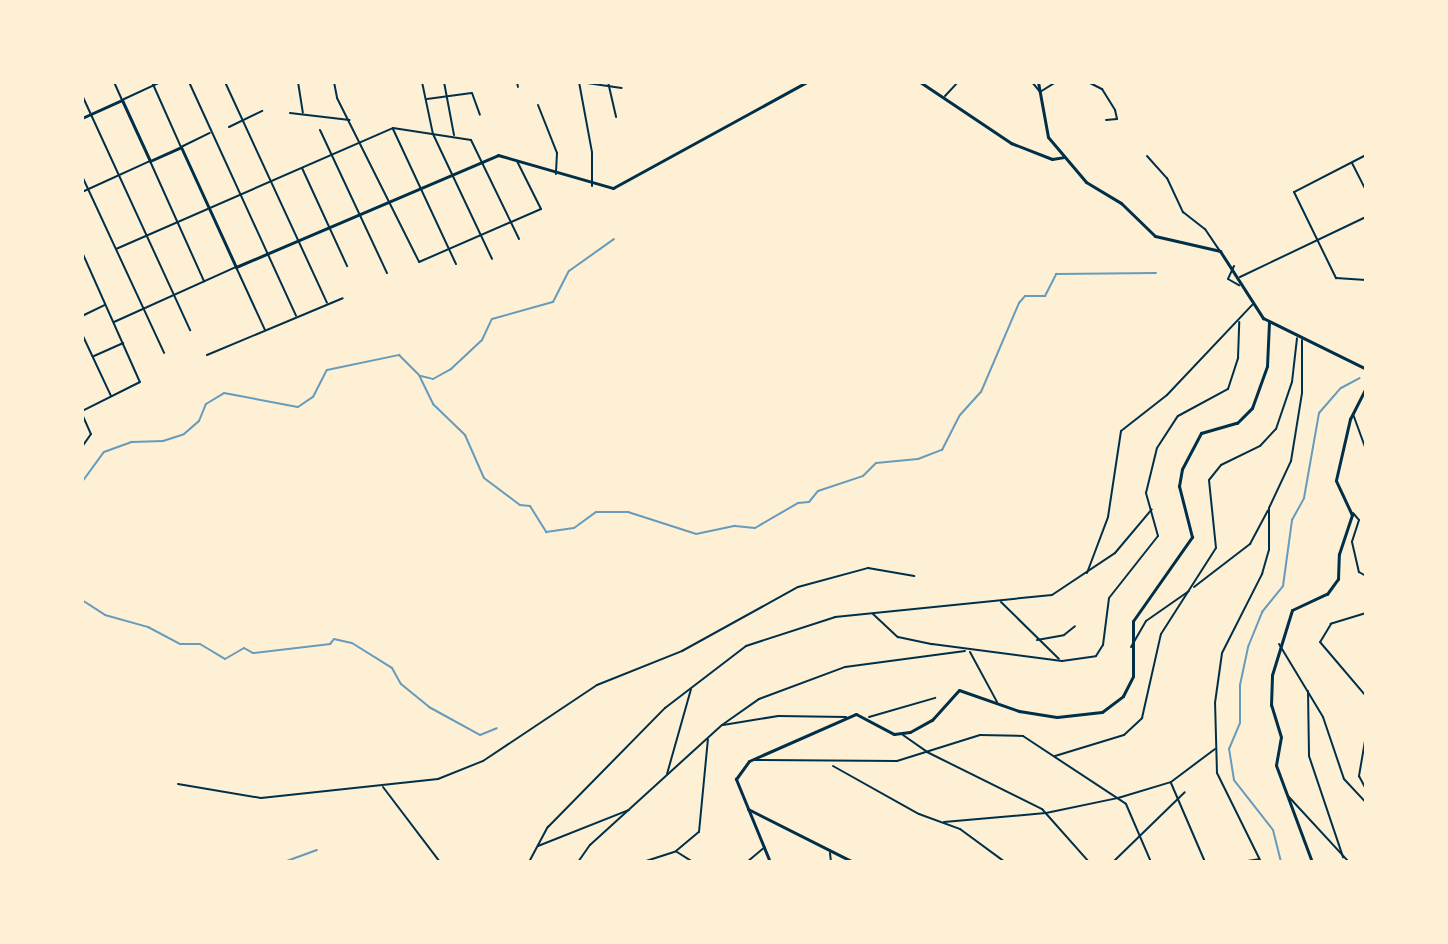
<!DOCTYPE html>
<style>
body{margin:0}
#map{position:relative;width:1448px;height:944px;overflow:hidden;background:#fdf0d5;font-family:Inter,sans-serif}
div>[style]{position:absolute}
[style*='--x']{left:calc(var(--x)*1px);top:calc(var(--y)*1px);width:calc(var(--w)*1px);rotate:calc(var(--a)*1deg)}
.stream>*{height:2px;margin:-1px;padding:0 1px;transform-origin:1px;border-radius:1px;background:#669bbc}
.minor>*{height:2px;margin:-1px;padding:0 1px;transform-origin:1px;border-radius:1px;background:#003049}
.tertiary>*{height:3px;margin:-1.5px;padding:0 1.5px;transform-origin:1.5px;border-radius:1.5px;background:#003049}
.secondary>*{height:3px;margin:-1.5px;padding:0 1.5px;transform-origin:1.5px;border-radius:1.5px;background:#003049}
span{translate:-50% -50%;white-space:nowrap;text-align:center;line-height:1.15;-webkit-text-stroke:8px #fdf0d5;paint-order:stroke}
.frame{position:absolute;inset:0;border:84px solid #fdf0d5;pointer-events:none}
</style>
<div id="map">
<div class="stream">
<div style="--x:421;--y:376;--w:12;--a:14"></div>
<div style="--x:433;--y:379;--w:21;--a:-29"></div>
<div style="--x:451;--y:369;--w:42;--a:-43.1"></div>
<div style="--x:482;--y:340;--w:23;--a:-65"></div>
<div style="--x:492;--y:319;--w:63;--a:-15.6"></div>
<div style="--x:553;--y:302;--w:35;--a:-63"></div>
<div style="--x:569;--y:271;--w:55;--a:-35.4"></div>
<div style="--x:82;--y:482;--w:37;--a:-54"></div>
<div style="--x:104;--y:452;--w:30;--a:-20"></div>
<div style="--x:132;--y:442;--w:31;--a:-2"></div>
<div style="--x:163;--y:441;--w:22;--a:-18"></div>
<div style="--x:184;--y:434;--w:20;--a:-41"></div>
<div style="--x:199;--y:421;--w:18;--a:-68"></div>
<div style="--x:206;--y:404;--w:21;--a:-31"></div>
<div style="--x:224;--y:393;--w:75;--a:10.7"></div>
<div style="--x:298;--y:407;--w:18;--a:-34"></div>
<div style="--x:313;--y:397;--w:30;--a:-63"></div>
<div style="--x:327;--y:370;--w:74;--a:-11.8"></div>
<div style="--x:399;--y:355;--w:28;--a:45"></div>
<div style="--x:419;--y:375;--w:32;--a:64"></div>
<div style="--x:433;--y:404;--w:45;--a:44.1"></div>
<div style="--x:465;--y:435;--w:47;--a:66.2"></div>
<div style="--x:484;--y:478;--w:45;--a:36.9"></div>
<div style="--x:520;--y:505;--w:10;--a:6"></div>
<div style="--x:530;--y:506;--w:31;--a:58"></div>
<div style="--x:546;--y:532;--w:28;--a:-8"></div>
<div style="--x:574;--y:528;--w:27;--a:-36"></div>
<div style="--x:596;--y:512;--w:32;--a:0"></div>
<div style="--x:628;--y:512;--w:71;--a:17.9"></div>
<div style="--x:696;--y:534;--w:40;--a:-12"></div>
<div style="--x:735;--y:526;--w:20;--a:6"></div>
<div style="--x:755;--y:528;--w:50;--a:-30.2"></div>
<div style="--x:798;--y:503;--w:11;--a:-5"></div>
<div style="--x:809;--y:502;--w:14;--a:-51"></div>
<div style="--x:818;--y:491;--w:47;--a:-18.4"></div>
<div style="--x:863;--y:476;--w:18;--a:-45"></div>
<div style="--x:876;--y:463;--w:42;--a:-5.4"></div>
<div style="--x:918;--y:459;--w:26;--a:-21"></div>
<div style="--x:942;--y:450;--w:39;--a:-63"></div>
<div style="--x:960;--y:415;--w:31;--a:-48"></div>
<div style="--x:981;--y:392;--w:97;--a:-66.9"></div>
<div style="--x:1019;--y:303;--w:9;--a:-49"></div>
<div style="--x:1025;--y:296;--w:20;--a:0"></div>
<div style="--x:1045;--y:296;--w:25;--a:-63"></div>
<div style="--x:1056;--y:274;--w:100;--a:-0.6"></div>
<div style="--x:82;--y:600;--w:27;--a:33"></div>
<div style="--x:105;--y:615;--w:45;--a:15.6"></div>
<div style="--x:148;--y:627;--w:36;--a:28"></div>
<div style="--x:180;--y:644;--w:20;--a:0"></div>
<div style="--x:200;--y:644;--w:29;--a:31"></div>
<div style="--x:225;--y:659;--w:22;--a:-30"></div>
<div style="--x:244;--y:648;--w:10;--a:29"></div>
<div style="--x:253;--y:653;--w:78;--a:-6.7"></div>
<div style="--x:330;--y:644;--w:6;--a:-51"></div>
<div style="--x:334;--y:639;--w:18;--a:13"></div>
<div style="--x:352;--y:643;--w:47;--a:32"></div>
<div style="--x:392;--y:668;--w:18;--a:61"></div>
<div style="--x:401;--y:684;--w:36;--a:39"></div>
<div style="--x:429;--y:707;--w:58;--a:28.8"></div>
<div style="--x:480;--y:735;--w:18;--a:-22"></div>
<div style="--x:284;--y:862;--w:35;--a:-20"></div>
<div style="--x:1281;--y:862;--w:33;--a:-104"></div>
<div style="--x:1273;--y:830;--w:63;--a:-128"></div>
<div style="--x:1234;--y:780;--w:31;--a:-99"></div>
<div style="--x:1229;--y:749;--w:28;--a:-67"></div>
<div style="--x:1240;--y:723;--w:38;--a:-90"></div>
<div style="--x:1240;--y:685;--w:39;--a:-78"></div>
<div style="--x:1248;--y:647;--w:38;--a:-68"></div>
<div style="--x:1262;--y:612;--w:33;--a:-51"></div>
<div style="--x:1283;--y:586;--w:67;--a:-82.2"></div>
<div style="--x:1292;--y:520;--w:25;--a:-61"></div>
<div style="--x:1304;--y:498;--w:86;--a:-80"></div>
<div style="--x:1319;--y:413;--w:33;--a:-49"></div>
<div style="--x:1341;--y:388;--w:21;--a:-28"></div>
</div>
<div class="minor">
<div style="--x:114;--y:82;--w:20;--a:66"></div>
<div style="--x:122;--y:100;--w:43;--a:-24.8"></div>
<div style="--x:152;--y:82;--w:71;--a:66"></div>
<div style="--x:181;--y:147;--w:32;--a:-26"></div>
<div style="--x:189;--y:82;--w:257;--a:65.4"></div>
<div style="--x:225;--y:82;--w:243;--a:65.2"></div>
<div style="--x:298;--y:82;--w:31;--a:81"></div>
<div style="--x:334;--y:82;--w:16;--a:79"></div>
<div style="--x:337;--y:98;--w:183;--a:63.4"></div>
<div style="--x:419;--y:262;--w:133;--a:-23.5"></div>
<div style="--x:541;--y:209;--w:54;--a:-116.6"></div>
<div style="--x:422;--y:82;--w:53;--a:78.1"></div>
<div style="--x:433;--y:134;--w:138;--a:64.7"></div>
<div style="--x:444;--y:82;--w:54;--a:79.3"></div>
<div style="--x:517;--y:82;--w:5;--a:79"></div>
<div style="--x:579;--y:82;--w:71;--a:79.5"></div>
<div style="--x:592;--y:152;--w:34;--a:90"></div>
<div style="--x:580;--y:82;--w:42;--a:8.1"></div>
<div style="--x:608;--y:82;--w:36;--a:77"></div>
<div style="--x:1032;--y:82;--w:13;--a:51"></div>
<div style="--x:1040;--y:92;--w:19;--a:-32"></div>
<div style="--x:1088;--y:82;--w:16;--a:27"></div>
<div style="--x:1102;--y:89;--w:25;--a:58"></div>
<div style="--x:1115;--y:110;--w:9;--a:77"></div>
<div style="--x:1117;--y:119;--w:11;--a:175"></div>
<div style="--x:82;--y:95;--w:259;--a:65.3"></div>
<div style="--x:945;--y:96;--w:19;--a:-47"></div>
<div style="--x:427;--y:99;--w:45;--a:-7.6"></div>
<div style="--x:472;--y:93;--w:23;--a:70"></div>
<div style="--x:538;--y:105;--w:52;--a:68.4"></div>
<div style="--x:557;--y:153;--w:21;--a:93"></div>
<div style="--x:290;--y:113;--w:60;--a:6.7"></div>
<div style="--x:229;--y:127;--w:37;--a:-26"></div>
<div style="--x:393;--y:129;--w:149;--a:65"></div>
<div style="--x:320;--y:130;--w:158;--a:64.9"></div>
<div style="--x:1366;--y:155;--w:81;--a:152.8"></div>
<div style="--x:1294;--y:192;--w:96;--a:64"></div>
<div style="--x:1336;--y:278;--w:30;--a:4"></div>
<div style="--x:1147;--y:156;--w:30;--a:48"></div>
<div style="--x:1167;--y:178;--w:38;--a:65"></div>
<div style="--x:1183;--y:212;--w:28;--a:38"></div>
<div style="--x:1205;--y:229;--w:27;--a:56"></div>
<div style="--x:1352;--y:163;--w:31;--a:63"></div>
<div style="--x:302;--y:168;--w:108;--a:65.3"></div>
<div style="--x:82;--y:176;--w:195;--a:65.1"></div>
<div style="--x:82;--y:192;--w:75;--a:-24.5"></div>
<div style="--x:150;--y:161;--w:132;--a:65.8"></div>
<div style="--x:116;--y:249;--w:302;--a:-23.6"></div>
<div style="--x:393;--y:128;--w:79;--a:8.7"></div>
<div style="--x:471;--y:140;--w:110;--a:64.1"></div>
<div style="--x:82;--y:252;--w:142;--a:66"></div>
<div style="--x:140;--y:382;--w:65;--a:153.4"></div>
<div style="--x:1234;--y:266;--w:14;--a:115"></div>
<div style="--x:1228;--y:279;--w:13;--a:29"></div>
<div style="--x:1240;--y:277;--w:140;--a:-25.5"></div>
<div style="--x:82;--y:316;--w:25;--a:-26"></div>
<div style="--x:114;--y:322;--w:134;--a:-24.3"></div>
<div style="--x:236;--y:267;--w:69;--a:65.3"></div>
<div style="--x:82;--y:334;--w:68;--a:64.9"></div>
<div style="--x:207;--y:355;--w:147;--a:-22.7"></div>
<div style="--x:94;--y:356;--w:32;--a:-24"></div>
<div style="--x:82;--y:414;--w:22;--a:66"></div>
<div style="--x:91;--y:434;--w:16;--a:125"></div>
<div style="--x:1353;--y:414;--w:37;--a:70"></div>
<div style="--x:1365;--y:449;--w:8;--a:83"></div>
<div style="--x:1353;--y:513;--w:9;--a:49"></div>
<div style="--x:1359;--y:520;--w:23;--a:108"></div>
<div style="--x:1352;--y:542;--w:31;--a:77"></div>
<div style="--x:1359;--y:572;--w:8;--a:30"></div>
<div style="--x:1087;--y:573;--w:60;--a:-69.4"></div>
<div style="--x:1108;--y:517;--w:87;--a:-81.4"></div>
<div style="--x:1121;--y:431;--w:58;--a:-38"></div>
<div style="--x:1167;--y:395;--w:124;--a:-46.6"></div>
<div style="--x:1194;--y:587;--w:71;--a:-37.5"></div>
<div style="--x:1250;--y:544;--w:38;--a:-62"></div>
<div style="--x:1001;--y:602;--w:81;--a:44.5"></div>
<div style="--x:1366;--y:613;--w:37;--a:163"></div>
<div style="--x:1331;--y:624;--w:21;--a:121"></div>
<div style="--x:1320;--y:642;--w:71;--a:49.6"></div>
<div style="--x:873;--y:614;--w:34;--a:43"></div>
<div style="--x:898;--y:637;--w:35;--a:12"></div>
<div style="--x:932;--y:644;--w:131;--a:7.5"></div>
<div style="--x:1062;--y:661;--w:34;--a:-8"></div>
<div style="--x:1096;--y:656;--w:13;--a:-58"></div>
<div style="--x:1103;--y:645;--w:47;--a:-82.7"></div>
<div style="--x:1109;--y:598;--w:79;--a:-51.7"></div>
<div style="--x:1158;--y:536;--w:45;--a:-105.6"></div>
<div style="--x:1146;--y:493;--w:46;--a:-76.3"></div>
<div style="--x:1157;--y:448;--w:38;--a:-57"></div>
<div style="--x:1178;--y:416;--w:57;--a:-28.4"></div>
<div style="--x:1228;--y:389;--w:33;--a:-72"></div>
<div style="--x:1238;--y:358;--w:36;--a:-88"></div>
<div style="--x:1037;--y:640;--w:27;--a:-10"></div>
<div style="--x:1064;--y:635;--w:14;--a:-39"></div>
<div style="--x:1279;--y:644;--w:85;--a:58.9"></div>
<div style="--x:1323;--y:717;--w:65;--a:71.3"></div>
<div style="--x:1344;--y:779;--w:33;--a:47"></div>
<div style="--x:1131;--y:647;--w:30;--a:-60"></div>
<div style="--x:1146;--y:621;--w:52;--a:-34.9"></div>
<div style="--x:970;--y:652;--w:57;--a:61.6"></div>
<div style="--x:1308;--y:691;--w:65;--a:89.1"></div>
<div style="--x:1309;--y:756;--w:107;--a:71.4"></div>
<div style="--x:869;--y:717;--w:69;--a:-16.1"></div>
<div style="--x:723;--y:725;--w:56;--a:-9.3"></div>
<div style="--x:778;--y:716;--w:68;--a:0.8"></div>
<div style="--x:903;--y:735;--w:29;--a:35"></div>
<div style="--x:927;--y:752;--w:128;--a:26.4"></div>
<div style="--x:1042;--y:809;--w:71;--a:48.4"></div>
<div style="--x:1366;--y:735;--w:42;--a:99.7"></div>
<div style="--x:1359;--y:776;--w:15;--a:62"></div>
<div style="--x:1055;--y:756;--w:72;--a:-16.9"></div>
<div style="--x:1124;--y:735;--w:25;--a:-43"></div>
<div style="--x:1142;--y:718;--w:86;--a:-77.3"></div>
<div style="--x:1161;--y:634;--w:102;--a:-57.4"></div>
<div style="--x:1216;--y:548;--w:68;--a:-95.9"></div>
<div style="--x:1209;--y:480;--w:19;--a:-51"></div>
<div style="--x:1221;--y:465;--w:43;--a:-26"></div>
<div style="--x:1260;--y:446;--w:23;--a:-47"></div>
<div style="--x:1276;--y:429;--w:50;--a:-71.2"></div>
<div style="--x:1292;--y:382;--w:44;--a:-83.5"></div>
<div style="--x:754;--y:760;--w:143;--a:0.4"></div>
<div style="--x:897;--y:761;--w:87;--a:-17.4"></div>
<div style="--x:980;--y:735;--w:43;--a:1.3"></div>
<div style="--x:1023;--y:736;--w:123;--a:33.4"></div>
<div style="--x:1126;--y:804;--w:63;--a:66.7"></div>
<div style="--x:833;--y:766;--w:98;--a:29.2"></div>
<div style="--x:919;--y:814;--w:44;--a:20.1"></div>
<div style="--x:960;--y:829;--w:56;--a:36.3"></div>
<div style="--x:667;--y:774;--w:88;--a:-74.2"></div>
<div style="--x:1171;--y:783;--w:86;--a:66.7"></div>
<div style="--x:178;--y:784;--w:84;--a:9.6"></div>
<div style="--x:261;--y:798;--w:178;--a:-6.1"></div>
<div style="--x:438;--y:779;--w:48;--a:-21.8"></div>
<div style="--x:483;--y:761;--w:137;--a:-33.7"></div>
<div style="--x:597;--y:685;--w:92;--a:-21.8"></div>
<div style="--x:682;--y:651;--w:132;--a:-28.9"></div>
<div style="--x:798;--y:587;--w:73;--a:-15.2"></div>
<div style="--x:868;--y:568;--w:47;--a:9.9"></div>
<div style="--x:383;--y:787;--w:94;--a:52.8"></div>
<div style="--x:1288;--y:796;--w:90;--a:47.3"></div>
<div style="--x:944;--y:822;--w:102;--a:-5"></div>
<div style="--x:1046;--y:813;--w:74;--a:-11.8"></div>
<div style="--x:1118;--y:798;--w:55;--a:-16.8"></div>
<div style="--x:1171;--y:782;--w:55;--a:-36.9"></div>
<div style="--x:538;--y:846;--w:98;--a:-21.6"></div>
<div style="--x:677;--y:852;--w:19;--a:32"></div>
<div style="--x:830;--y:853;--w:9;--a:84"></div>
<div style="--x:529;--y:862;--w:40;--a:-62"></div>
<div style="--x:548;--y:827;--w:167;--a:-45.5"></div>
<div style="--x:665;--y:708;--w:102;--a:-37.4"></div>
<div style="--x:746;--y:646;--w:94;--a:-18"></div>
<div style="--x:835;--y:617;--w:218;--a:-5.8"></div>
<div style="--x:1052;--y:595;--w:76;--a:-33.7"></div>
<div style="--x:1115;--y:553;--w:57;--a:-49.9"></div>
<div style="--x:578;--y:862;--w:21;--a:-55"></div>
<div style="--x:590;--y:845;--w:178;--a:-42.3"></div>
<div style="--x:722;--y:725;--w:45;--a:-35.1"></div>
<div style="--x:759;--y:699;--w:92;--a:-20.4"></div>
<div style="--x:845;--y:667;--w:121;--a:-7.6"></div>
<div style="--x:643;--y:862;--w:35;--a:-18"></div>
<div style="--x:676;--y:851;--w:30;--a:-40"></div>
<div style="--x:699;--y:832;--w:93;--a:-84.5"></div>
<div style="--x:747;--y:862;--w:23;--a:-40"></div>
<div style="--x:1113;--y:862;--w:100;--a:-44.2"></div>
<div style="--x:1241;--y:862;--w:18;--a:-9"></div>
<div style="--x:1261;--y:862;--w:99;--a:-116.3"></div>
<div style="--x:1217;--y:773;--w:70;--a:-91.6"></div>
<div style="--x:1215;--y:703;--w:50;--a:-82"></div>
<div style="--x:1222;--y:653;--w:89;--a:-63.1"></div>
<div style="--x:1262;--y:574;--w:25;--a:-74"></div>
<div style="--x:1269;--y:550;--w:42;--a:-90"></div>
<div style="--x:1269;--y:508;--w:52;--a:-64.9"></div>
<div style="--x:1291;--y:461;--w:69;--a:-80.8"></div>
<div style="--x:1302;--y:393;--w:53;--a:-90"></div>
</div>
<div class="tertiary">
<div style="--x:920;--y:82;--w:110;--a:33.8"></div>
<div style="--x:1011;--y:143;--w:44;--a:21.3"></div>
<div style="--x:1052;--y:159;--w:12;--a:-9"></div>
<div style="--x:82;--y:118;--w:44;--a:-24.2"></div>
<div style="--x:122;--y:100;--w:67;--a:65.3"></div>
<div style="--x:150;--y:161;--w:34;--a:-24"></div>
<div style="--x:181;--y:147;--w:132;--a:65.4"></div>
<div style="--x:236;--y:267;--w:285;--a:-23.1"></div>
<div style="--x:498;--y:155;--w:120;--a:16"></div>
<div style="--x:613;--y:188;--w:221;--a:-28.7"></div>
<div style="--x:748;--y:809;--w:118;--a:26.8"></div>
<div style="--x:770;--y:862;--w:90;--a:-112.3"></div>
<div style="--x:736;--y:779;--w:22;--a:-54"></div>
<div style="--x:749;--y:761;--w:117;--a:-23.7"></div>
<div style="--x:856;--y:714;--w:43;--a:27.8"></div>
<div style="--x:894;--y:734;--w:16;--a:-7"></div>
<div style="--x:910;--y:732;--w:25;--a:-29"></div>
<div style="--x:932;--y:720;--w:40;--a:-48"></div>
<div style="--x:959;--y:690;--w:64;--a:19.3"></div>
<div style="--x:1019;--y:711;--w:38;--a:9"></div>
<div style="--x:1057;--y:717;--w:45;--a:-6.3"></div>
<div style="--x:1102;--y:712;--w:26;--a:-37"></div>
<div style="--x:1123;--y:696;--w:22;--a:-63"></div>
<div style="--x:1133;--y:676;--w:55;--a:-90"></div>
<div style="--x:1133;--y:621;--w:103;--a:-54.9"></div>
<div style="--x:1192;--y:537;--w:53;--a:-104.3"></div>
<div style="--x:1179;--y:486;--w:17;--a:-80"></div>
<div style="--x:1182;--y:469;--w:41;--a:-62.2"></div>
<div style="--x:1201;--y:433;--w:37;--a:-16"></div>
<div style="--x:1237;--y:423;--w:21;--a:-45"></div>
<div style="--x:1252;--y:408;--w:45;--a:-70.3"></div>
<div style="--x:1267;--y:366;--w:44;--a:-87.4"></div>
</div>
<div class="secondary">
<div style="--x:1038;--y:82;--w:56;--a:79.7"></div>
<div style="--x:1048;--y:137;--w:59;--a:49.8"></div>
<div style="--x:1086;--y:182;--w:41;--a:31"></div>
<div style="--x:1121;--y:203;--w:47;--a:44.1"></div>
<div style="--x:1155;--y:236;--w:67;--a:13"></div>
<div style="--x:1220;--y:251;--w:80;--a:57.3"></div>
<div style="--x:1263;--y:318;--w:115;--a:26.3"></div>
<div style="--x:1312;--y:862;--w:103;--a:-110.4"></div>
<div style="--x:1276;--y:765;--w:28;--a:-80"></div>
<div style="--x:1281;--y:737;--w:34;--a:-107"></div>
<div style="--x:1271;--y:705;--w:30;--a:-88"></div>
<div style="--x:1272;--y:675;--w:68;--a:-72.9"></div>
<div style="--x:1292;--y:610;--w:38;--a:-25"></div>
<div style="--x:1327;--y:594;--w:19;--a:-54"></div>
<div style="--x:1338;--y:579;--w:25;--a:-88"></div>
<div style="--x:1339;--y:554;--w:41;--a:-71.6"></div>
<div style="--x:1352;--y:515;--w:38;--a:-115"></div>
<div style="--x:1336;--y:480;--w:63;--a:-77.1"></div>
<div style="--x:1350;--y:419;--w:36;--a:-63"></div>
</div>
<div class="frame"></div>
</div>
